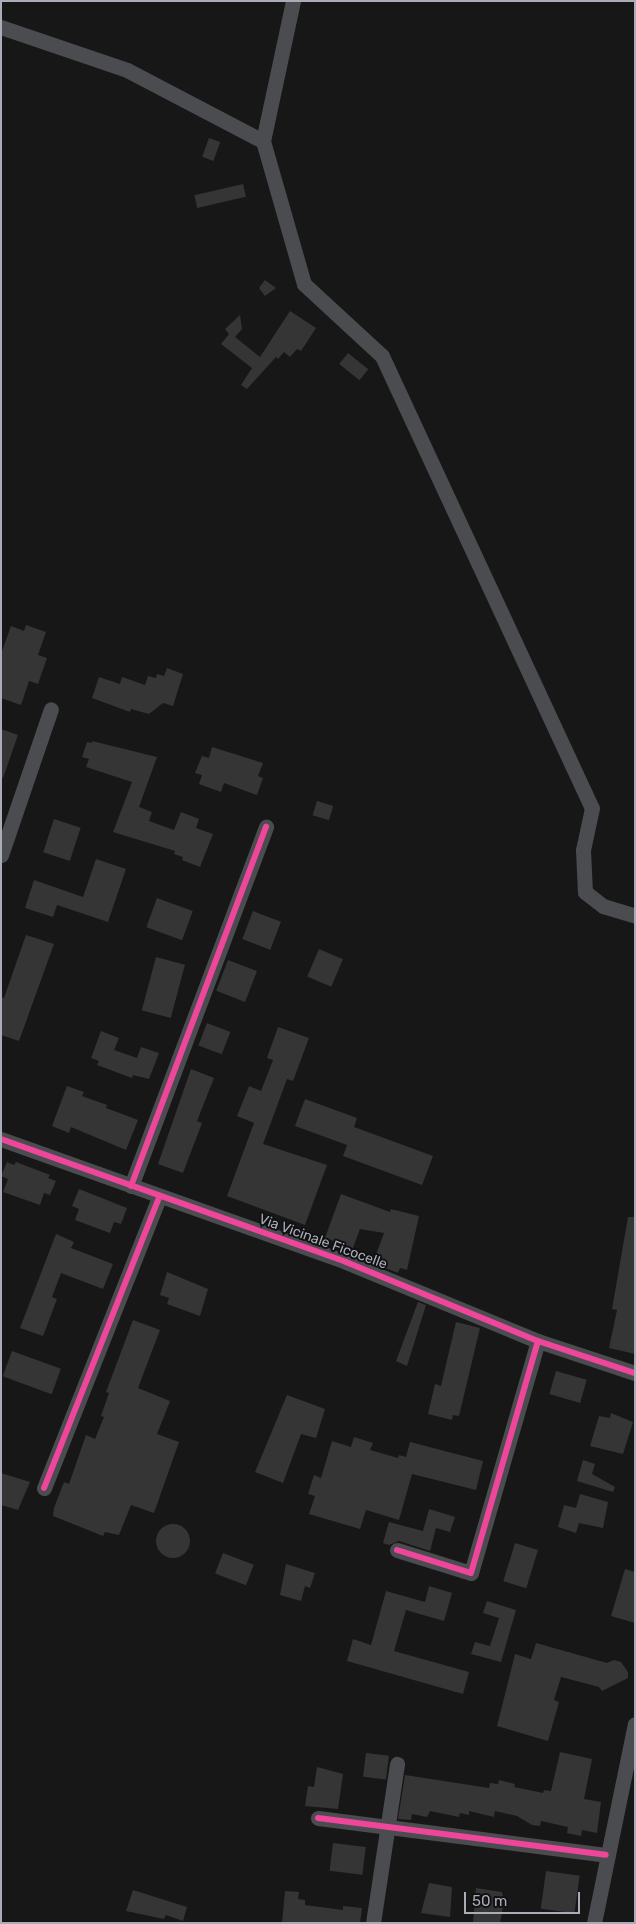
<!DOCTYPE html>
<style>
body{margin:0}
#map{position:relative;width:636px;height:1924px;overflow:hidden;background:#171717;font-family:Rubik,sans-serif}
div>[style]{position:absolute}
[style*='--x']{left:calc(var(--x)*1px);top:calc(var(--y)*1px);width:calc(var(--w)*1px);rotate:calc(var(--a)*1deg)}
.building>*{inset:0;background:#353536;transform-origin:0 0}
.round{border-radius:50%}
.minor>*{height:15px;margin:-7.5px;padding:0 7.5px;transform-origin:7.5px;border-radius:7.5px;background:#4b4c50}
.cycleway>*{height:6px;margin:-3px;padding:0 3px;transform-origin:3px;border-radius:3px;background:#ed469a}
span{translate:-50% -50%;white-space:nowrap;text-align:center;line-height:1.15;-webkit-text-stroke:4px #111113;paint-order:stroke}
.street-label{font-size:14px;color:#a8adb8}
.frame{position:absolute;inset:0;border:2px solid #a8adb8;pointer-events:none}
.scale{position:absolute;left:464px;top:1892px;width:116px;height:22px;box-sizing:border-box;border:2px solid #a8adb8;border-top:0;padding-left:6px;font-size:15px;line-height:18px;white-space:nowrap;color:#a8adb8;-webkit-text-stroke:4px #111113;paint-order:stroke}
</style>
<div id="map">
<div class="building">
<div style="left:209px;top:138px;width:12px;height:20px;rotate:20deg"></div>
<div style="left:243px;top:184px;width:13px;height:50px;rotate:77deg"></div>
<div style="clip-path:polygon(265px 280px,276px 288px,265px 296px,259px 288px)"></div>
<div style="clip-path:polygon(290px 311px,316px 328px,301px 351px,297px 349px,290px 357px,284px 352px,278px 359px,276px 357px,247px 389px,241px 385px,252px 368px,221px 344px,229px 334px,225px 329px,240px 315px,242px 329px,235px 337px,260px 357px)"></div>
<div style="left:348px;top:353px;width:26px;height:14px;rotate:39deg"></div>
<div style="clip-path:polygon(26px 625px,46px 632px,38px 655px,47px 658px,38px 684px,29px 681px,21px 705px,1px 698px,1px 654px,11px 626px,24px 631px)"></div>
<div style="clip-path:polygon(167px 668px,183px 674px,173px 706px,163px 703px,149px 714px,131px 709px,130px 712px,92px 698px,99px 677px,120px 684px,122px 677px,145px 685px,148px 676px,156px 678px,157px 674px,164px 676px)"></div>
<div style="clip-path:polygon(1px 729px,18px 735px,3px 778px,1px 777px)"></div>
<div style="clip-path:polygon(92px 741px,157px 757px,139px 807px,152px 812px,149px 821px,174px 830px,181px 812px,199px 819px,196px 828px,213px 834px,200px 867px,182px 860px,183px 857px,174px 854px,175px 851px,113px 832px,132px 782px,86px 767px,89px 759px,82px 757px,87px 742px,92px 743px)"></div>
<div style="clip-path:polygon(212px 747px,263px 763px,258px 776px,263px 778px,257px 795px,224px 783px,221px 792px,199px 784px,202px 775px,195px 773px,202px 756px,209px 758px)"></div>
<div style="left:317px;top:801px;width:17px;height:15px;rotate:17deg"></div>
<div style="left:54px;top:819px;width:28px;height:35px;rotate:18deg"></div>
<div style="clip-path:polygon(96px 859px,126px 869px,108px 922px,57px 905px,53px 917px,25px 908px,34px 880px,83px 897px)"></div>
<div style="left:157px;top:898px;width:38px;height:31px;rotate:20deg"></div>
<div style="left:253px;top:911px;width:30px;height:30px;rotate:21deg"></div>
<div style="clip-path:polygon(26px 935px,54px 944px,19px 1041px,1px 1035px,1px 997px,4px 998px)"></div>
<div style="left:319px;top:949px;width:26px;height:30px;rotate:23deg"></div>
<div style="left:156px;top:957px;width:30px;height:55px;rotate:15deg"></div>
<div style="left:228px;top:960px;width:31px;height:33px;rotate:21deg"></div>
<div style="left:207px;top:1023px;width:25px;height:24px;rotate:21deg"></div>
<div style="clip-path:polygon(278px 1027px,309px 1038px,293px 1081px,287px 1079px,263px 1144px,327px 1165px,305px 1225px,227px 1196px,254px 1123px,237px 1116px,249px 1086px,261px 1091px,273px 1060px,267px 1058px)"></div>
<div style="clip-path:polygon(101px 1031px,119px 1038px,114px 1050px,137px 1058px,141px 1047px,159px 1053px,149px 1079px,133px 1075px,132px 1078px,97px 1065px,99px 1061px,91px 1058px)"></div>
<div style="clip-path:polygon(191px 1069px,214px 1078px,197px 1121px,202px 1123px,183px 1173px,158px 1164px)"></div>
<div style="clip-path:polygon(67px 1086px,84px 1092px,82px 1096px,107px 1105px,106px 1108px,138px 1120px,126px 1150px,71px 1127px,69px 1133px,52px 1126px)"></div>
<div style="clip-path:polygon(305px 1099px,357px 1118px,354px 1127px,433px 1156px,422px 1185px,343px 1156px,347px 1145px,295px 1126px)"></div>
<div style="clip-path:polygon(7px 1162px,14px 1165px,16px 1162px,50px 1175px,48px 1178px,56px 1181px,50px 1195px,44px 1193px,40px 1205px,3px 1192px,8px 1179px,1px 1176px)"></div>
<div style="clip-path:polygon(79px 1189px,127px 1208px,121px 1224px,114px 1222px,110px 1233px,75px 1220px,79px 1209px,72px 1206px)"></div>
<div style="clip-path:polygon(341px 1194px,390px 1212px,391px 1209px,419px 1216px,407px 1270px,400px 1268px,398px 1273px,373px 1263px,384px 1233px,360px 1229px,353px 1248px,325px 1238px)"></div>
<div style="clip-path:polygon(628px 1217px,635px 1217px,635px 1354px,609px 1348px,617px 1310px,612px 1309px)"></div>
<div style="clip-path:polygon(56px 1234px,74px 1242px,71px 1248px,113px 1264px,103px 1289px,61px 1273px,52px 1297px,57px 1299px,43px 1336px,20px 1328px)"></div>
<div style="clip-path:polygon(167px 1272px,208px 1289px,200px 1316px,167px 1304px,169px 1298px,160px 1295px)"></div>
<div style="clip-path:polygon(418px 1302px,426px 1305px,407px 1366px,396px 1361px)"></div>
<div style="clip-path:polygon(133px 1320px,160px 1330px,138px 1388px,170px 1401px,157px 1434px,179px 1442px,154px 1513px,131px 1505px,119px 1535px,105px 1532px,103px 1536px,53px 1516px,54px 1508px,64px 1482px,69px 1484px,86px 1435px,95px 1439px,104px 1417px,101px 1416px,109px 1393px,106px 1392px)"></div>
<div style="clip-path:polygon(456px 1322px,480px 1328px,459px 1416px,453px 1415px,452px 1420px,428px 1414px,435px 1384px,441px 1386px)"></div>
<div style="left:12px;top:1351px;width:52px;height:27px;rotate:20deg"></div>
<div style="left:556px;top:1371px;width:32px;height:24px;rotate:16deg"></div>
<div style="clip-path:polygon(287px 1395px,325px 1409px,316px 1438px,301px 1434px,283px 1483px,255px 1472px)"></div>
<div style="clip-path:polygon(611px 1413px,633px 1422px,623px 1454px,590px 1446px,599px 1416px,610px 1418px)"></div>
<div style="clip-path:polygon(354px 1437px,373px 1443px,370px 1450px,398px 1458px,399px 1455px,406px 1457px,410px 1442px,483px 1461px,476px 1490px,412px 1474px,399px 1520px,366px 1510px,360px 1529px,309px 1514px,315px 1496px,308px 1494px,314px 1475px,321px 1478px,332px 1441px,351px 1447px)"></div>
<div style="clip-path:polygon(583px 1460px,595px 1464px,592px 1474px,615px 1487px,613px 1492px,577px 1481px)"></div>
<div style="clip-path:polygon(1px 1473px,30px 1482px,18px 1510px,1px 1505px)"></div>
<div style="clip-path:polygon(580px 1494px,608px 1502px,603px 1528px,579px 1523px,576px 1533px,558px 1527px,564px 1505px,576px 1508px)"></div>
<div style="clip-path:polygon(429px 1509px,455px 1517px,450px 1532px,436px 1528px,430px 1551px,399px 1541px,389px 1545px,383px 1543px,389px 1522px,423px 1531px)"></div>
<div class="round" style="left:156px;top:1524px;width:34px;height:34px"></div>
<div style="left:515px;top:1543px;width:24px;height:40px;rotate:17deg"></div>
<div style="left:223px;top:1553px;width:33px;height:22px;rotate:21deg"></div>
<div style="clip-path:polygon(286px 1564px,315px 1573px,310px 1588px,305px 1586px,301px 1601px,280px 1595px)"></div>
<div style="clip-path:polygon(625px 1569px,635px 1572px,635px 1623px,611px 1616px)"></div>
<div style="clip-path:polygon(429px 1586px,452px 1593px,444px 1621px,406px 1610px,394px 1651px,469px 1672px,463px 1694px,347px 1661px,353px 1639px,371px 1645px,386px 1591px,425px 1602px)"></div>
<div style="clip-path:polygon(487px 1601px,516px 1610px,501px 1662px,471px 1654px,475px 1642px,490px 1646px,499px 1618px,483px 1613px)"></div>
<div style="clip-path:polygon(536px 1643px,607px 1663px,614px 1660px,621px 1662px,628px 1672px,628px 1678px,602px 1691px,599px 1687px,561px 1677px,554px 1700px,559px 1702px,548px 1741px,497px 1726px,515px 1654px,531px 1659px)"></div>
<div style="clip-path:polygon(560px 1752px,592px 1759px,584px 1799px,601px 1802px,597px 1833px,582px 1830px,581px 1836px,567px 1833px,568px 1827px,541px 1821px,540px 1826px,532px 1825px,517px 1816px,495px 1811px,494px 1817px,469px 1811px,469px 1815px,460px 1813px,459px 1817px,430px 1811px,427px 1817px,412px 1814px,411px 1820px,398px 1819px,405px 1775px,489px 1788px,490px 1783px,498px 1784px,499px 1780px,515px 1784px,514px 1787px,543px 1793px,544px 1790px,551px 1791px)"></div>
<div style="left:366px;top:1753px;width:23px;height:24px;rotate:7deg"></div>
<div style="clip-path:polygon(317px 1767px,343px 1774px,338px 1809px,305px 1806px,308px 1786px,314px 1787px)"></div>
<div style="left:333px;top:1843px;width:33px;height:28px;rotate:7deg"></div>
<div style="left:546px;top:1871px;width:34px;height:38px;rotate:8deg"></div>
<div style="clip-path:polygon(429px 1883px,452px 1887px,450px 1917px,421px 1913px)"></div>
<div style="clip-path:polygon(476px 1888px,502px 1892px,504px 1901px,500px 1923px,473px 1923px)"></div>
<div style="clip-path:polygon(133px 1890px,187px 1907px,183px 1921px,166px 1915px,164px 1919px,126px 1911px)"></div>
<div style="clip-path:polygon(285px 1891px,299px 1892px,298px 1899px,305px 1900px,305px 1905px,343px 1910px,343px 1906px,362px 1908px,360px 1923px,282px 1923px)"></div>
</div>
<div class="minor">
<div style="--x:293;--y:1;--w:143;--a:102.1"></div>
<div style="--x:263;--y:141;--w:149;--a:74"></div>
<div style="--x:304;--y:284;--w:106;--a:42.7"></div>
<div style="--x:382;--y:356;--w:498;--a:65.1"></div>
<div style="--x:592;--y:808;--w:43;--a:102.1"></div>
<div style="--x:583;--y:850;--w:42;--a:87.3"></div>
<div style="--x:585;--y:892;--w:23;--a:38"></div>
<div style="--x:603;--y:906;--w:34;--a:17"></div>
<div style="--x:1;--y:27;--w:133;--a:18.8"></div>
<div style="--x:127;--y:70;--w:153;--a:27.6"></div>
<div style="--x:1;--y:855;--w:154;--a:-71.1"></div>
<div style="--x:1;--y:1139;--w:366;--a:19.6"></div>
<div style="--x:346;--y:1262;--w:208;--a:22.4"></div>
<div style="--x:538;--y:1341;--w:102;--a:18.3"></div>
<div style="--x:131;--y:1186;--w:384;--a:-69.4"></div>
<div style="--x:44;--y:1488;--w:313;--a:-68.4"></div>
<div style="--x:397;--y:1550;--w:77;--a:17.3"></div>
<div style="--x:471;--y:1573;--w:241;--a:-73.9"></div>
<div style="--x:318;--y:1818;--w:290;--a:7.3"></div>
<div style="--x:373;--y:1923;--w:161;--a:-81.4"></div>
<div style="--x:594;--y:1923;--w:203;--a:-78.4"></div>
</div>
<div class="cycleway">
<div style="--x:1;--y:1139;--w:366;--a:19.6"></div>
<div style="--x:346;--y:1262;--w:208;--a:22.4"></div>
<div style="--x:538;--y:1341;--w:102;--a:18.3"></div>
<div style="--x:131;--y:1186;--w:384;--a:-69.4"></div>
<div style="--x:44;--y:1488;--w:313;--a:-68.4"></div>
<div style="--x:397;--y:1550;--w:77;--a:17.3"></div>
<div style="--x:471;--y:1573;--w:241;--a:-73.9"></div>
<div style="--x:318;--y:1818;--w:290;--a:7.3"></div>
</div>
<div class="street-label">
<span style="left:323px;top:1242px;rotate:20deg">Via Vicinale Ficocelle</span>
</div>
<div class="frame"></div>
<div class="scale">50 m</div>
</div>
